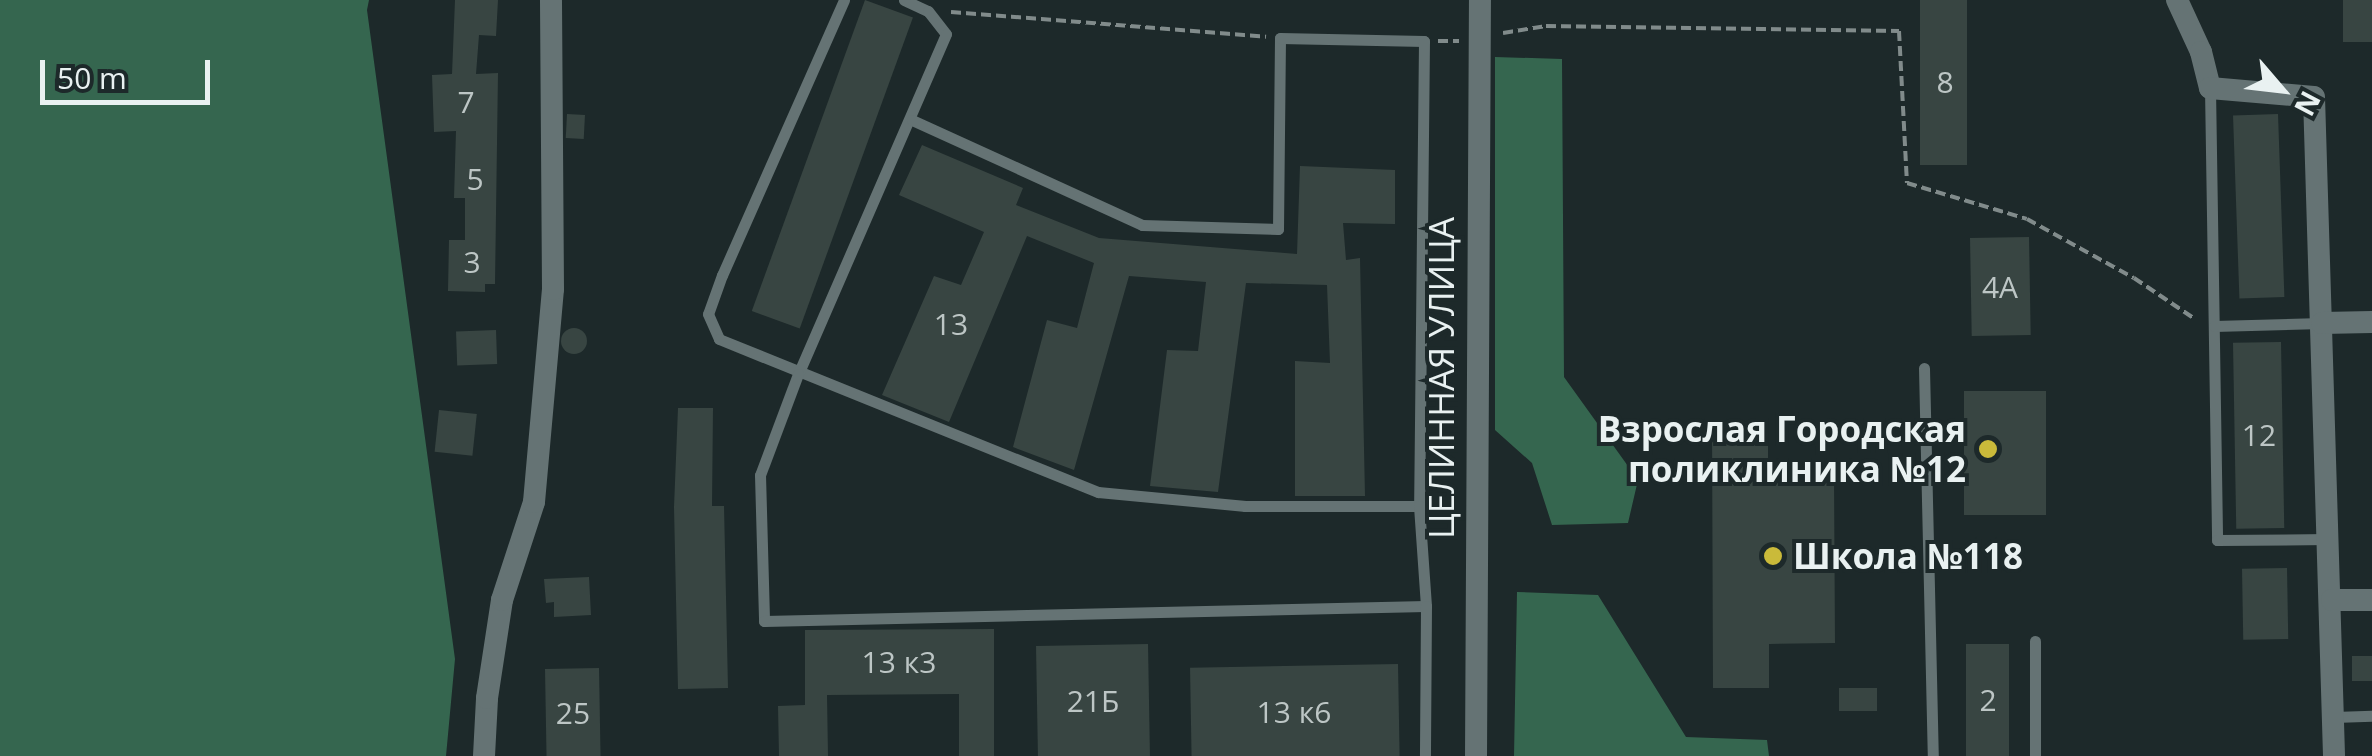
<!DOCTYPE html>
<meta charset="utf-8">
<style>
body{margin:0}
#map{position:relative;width:2372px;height:756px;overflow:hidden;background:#1d292a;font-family:"Open Sans",sans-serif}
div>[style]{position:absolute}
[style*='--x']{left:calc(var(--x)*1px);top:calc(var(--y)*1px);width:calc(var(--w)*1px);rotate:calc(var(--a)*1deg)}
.forest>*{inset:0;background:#35664f}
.building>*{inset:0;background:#384542;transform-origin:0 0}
.round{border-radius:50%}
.path>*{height:4px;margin-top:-2px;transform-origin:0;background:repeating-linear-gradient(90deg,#818b8b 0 10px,transparent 0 15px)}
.service>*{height:11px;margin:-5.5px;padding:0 5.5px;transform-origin:5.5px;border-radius:5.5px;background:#657374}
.minor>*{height:22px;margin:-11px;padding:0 11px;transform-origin:11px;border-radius:11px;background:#657374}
.dots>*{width:28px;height:28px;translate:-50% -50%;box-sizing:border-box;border:5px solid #1d292a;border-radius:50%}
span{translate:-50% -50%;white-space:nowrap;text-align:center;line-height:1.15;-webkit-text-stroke:8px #1d292a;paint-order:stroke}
.number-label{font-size:30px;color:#bdc6c5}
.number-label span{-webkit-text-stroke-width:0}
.street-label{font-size:35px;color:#e9f1f1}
.poi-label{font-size:35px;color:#e9f1f1;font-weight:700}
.right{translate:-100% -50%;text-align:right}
.left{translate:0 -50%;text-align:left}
.north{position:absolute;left:2232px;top:40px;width:100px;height:100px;-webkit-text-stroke:8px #1d292a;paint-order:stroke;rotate:118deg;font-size:28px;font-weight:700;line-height:40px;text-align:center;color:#e9f1f1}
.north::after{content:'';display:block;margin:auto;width:35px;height:45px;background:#e9f1f1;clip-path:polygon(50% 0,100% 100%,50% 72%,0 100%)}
.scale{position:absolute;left:40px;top:60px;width:170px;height:45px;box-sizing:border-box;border:5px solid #e9f1f1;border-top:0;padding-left:12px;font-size:30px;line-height:35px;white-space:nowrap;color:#e9f1f1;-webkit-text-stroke:8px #1d292a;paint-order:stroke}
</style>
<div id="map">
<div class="forest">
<div style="clip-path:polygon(0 0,369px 0,367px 10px,455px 659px,446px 756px,0 756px)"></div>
<div style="clip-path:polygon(1495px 57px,1562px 59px,1564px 377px,1638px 480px,1628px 523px,1552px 525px,1532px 463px,1495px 430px)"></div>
<div style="clip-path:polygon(1517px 592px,1598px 595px,1686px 737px,1767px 740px,1769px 756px,1514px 756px)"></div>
</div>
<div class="building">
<div style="clip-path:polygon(455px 0,498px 0,496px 36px,479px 35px,476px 74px,498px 73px,495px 284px,485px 284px,485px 292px,448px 291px,449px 240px,465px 240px,465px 198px,454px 198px,456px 131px,434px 132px,432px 75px,452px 74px)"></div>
<div style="left:865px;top:0;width:51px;height:331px;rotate:20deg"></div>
<div style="left:1920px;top:0;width:47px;height:165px"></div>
<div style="left:2343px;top:0;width:29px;height:42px"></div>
<div style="left:567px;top:114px;width:18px;height:24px;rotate:3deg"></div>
<div style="left:2278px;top:114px;width:183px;height:45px;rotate:88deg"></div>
<div style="clip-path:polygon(922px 145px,1023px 188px,1016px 205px,1099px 238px,1297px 254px,1300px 166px,1395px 170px,1395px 224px,1343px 223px,1346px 260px,1360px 258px,1365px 496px,1295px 496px,1295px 361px,1330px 363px,1327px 285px,1246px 283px,1218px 492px,1150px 486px,1167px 350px,1198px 351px,1206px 282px,1129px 276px,1074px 470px,1013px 447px,1047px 320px,1077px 328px,1094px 263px,1027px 236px,949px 422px,882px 395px,934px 276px,961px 285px,984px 232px,899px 195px)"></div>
<div style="left:2029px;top:237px;width:98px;height:59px;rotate:89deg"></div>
<div class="round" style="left:561px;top:328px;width:26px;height:26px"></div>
<div style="left:496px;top:330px;width:34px;height:40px;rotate:88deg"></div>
<div style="left:2281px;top:342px;width:186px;height:48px;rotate:89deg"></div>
<div style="left:1964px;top:391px;width:82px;height:124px"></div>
<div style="clip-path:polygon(678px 408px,713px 408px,712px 506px,724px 506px,728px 688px,678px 689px,674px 507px)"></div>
<div style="left:439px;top:410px;width:38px;height:42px;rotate:6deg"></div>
<div style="clip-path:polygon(1768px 422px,1768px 477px,1834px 476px,1835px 643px,1769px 644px,1769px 688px,1713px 688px,1712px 423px)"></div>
<div style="left:2287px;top:568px;width:71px;height:45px;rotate:89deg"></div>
<div style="clip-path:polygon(589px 577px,591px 615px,554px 617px,554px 602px,546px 603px,544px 579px)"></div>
<div style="clip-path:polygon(994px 629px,994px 756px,959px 756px,959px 694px,827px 695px,828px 756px,779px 756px,778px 706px,805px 705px,805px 630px)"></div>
<div style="left:1148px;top:644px;width:112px;height:112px;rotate:89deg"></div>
<div style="left:1966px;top:644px;width:43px;height:112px"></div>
<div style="left:2352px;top:656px;width:20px;height:25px"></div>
<div style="left:1398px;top:664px;width:92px;height:208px;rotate:89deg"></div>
<div style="left:599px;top:668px;width:88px;height:54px;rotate:89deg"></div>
<div style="left:1877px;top:688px;width:23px;height:38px;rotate:90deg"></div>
</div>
<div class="path">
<div style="--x:951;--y:12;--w:316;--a:4.5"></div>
<div style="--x:1503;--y:33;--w:44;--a:-9.2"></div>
<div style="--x:1546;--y:26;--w:353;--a:0.8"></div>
<div style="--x:1899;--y:31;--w:152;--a:87"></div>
<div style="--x:1907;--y:183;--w:125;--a:16.7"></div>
<div style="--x:2027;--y:219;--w:122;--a:28.9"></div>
<div style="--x:2134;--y:278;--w:73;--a:33.9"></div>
<div style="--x:1438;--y:41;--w:21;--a:0"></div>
</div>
<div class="service">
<div style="--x:844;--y:0;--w:301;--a:113.9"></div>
<div style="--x:722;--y:275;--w:41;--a:109.7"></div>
<div style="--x:708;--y:314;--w:27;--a:66"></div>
<div style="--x:719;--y:339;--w:409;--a:22"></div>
<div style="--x:1098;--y:492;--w:148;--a:5.4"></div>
<div style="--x:1245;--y:506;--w:174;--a:0"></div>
<div style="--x:904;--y:0;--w:26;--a:25"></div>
<div style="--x:928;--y:11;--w:29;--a:52"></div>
<div style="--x:946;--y:34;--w:371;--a:113.5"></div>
<div style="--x:798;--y:374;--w:108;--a:110.6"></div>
<div style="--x:760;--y:475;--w:146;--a:88.4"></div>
<div style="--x:764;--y:621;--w:662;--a:-1.3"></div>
<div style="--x:2210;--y:88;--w:452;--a:89.1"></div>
<div style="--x:2217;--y:540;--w:112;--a:-0.5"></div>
<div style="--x:912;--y:120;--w:253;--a:24.5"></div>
<div style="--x:1142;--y:225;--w:136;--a:1.7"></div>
<div style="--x:1278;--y:229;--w:191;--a:-89.4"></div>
<div style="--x:1280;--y:38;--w:144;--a:1.2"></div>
<div style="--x:1424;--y:41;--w:465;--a:90.6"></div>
<div style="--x:1419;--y:506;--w:100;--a:86"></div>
<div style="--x:1426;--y:606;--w:150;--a:90.4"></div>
<div style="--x:2214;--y:326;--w:108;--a:-1.6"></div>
<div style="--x:1924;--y:368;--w:388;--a:88.7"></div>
<div style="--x:2035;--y:641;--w:115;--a:90"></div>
<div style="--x:2334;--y:717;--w:38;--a:-2"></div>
</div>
<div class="minor">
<div style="--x:2177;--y:0;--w:57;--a:65.2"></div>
<div style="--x:2201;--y:52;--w:37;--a:76"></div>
<div style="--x:2210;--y:88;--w:104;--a:4.9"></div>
<div style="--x:2314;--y:97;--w:659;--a:88.26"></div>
<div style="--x:2322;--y:323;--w:50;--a:-1.1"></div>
<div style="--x:2332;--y:600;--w:40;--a:0"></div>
<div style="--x:484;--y:756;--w:58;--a:-87"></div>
<div style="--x:487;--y:698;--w:99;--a:-81.3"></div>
<div style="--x:502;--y:600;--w:103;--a:-71.9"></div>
<div style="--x:534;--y:502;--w:214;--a:-84.9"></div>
<div style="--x:553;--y:289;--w:289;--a:-90.4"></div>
<div style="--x:1476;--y:756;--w:756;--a:-89.7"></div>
</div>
<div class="dots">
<div style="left:1988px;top:449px;background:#caba3a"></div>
<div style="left:1773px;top:556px;background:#caba3a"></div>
</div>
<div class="number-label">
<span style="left:1945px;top:82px">8</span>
<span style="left:466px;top:102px">7</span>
<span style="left:475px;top:179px">5</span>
<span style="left:472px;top:262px">3</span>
<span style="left:2000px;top:287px">4А</span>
<span style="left:951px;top:324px">13</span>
<span style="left:2259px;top:435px">12</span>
<span style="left:899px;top:662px">13 к3</span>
<span style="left:1988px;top:700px">2</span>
<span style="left:1093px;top:701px">21Б</span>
<span style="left:1294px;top:712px">13 к6</span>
<span style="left:573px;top:713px">25</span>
</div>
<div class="street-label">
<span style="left:1441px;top:378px;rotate:-90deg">ЦЕЛИННАЯ УЛИЦА</span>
</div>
<div class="poi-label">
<span class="right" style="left:1966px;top:449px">Взрослая Городская<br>поликлиника №12</span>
<span class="left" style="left:1793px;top:556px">Школа №118</span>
</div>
<div class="north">N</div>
<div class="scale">50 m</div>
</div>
